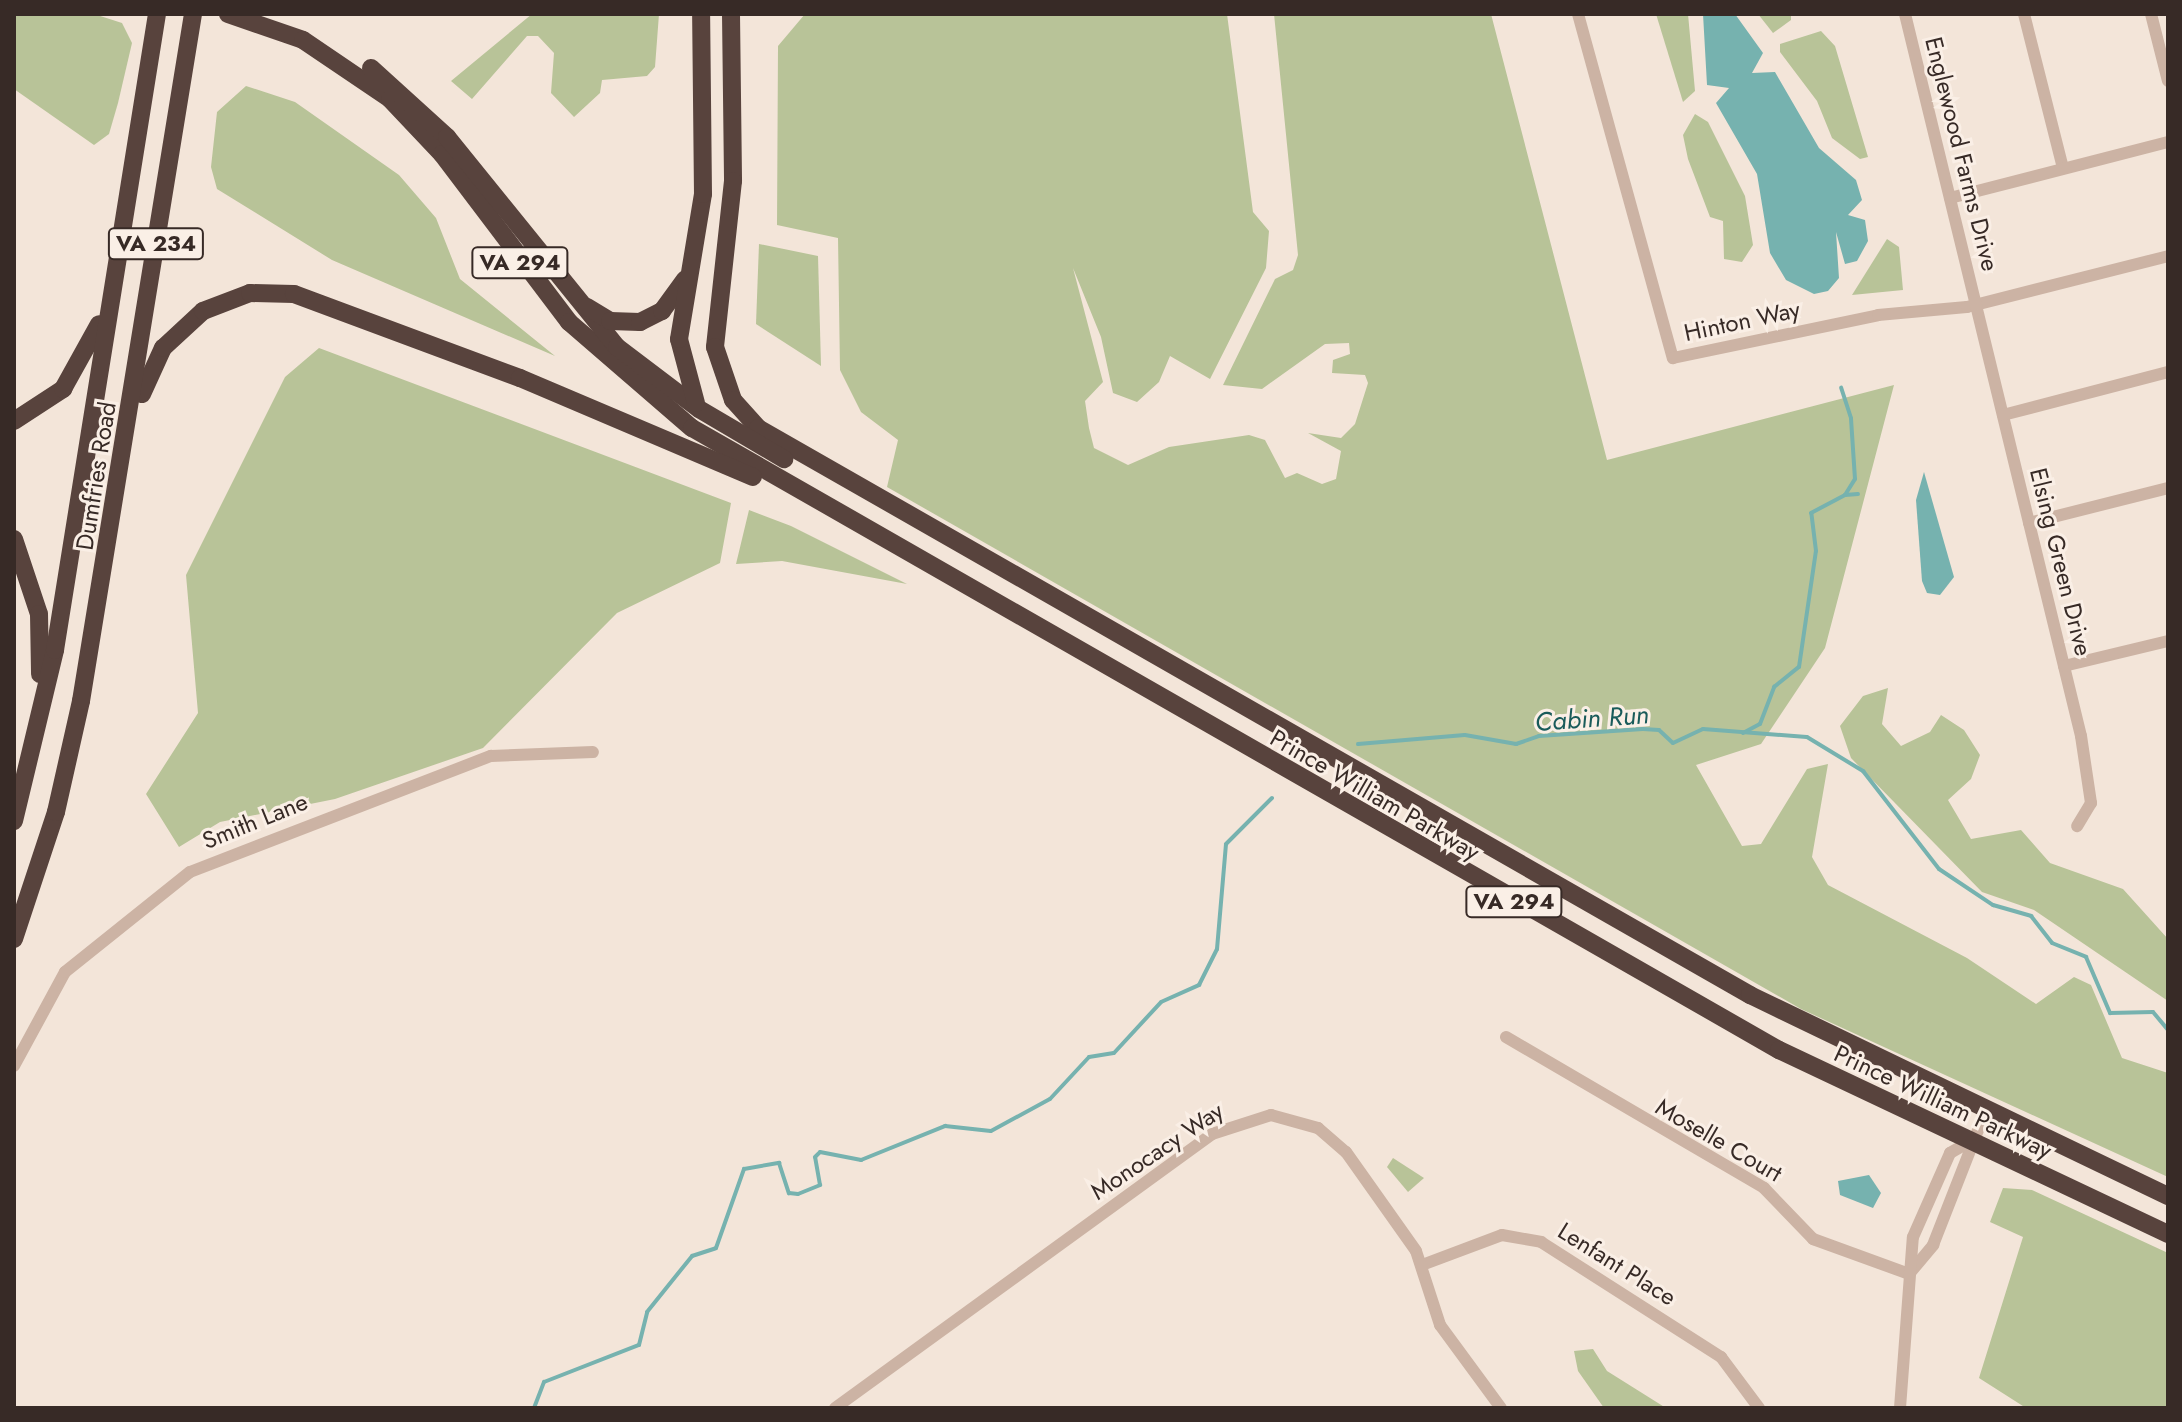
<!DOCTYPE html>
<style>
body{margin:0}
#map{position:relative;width:2182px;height:1422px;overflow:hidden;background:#f3e5d9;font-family:Jost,sans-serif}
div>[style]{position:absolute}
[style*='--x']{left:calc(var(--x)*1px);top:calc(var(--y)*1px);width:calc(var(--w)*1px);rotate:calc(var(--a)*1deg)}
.green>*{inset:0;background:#b8c398}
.water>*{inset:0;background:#76b2af}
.stream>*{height:4px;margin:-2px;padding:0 2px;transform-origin:2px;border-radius:2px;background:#76b2af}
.minor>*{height:12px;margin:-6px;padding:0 6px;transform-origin:6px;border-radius:6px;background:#ccb3a4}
.highway>*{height:18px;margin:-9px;padding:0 9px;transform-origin:9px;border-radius:9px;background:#58433d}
span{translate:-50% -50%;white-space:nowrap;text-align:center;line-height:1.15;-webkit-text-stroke:6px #faefe6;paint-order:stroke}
.shield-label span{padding:2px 6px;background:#faefe6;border:2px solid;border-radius:6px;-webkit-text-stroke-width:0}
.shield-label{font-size:22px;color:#372a26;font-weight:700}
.street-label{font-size:24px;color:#372a26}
.water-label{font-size:26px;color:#195b5a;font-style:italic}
.frame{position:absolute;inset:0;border:16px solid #372a26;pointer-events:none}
</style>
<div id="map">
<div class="green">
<div style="clip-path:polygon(14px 14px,94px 14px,122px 23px,132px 43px,118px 103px,109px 134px,94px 145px,14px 89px)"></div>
<div style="clip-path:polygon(532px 14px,659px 14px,655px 67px,647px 76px,602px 80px,600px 93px,574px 117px,551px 93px,554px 53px,538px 36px,527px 36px,472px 99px,451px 81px)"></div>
<div style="clip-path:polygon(805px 14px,1227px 14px,1253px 212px,1269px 231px,1266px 268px,1210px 379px,1170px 356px,1159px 382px,1137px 402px,1113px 393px,1101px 337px,1073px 268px,1103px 382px,1085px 401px,1089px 428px,1094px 448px,1128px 465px,1169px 447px,1249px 435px,1265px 440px,1285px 478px,1297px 473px,1322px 484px,1336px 479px,1341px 451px,1308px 433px,1341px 438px,1355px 424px,1368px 383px,1365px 375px,1332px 373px,1333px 360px,1350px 354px,1349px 343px,1325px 344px,1262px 389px,1223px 385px,1275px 279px,1293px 270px,1298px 255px,1274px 14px,1491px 14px,1607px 460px,1894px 385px,1825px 648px,1761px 744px,1696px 765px,1742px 846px,1761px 844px,1807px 769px,1828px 764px,1812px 857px,1828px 885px,1967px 958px,2036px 1004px,2074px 977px,2091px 985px,2122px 1058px,2168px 1073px,2168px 1177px,1801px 1009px,887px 487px,898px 440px,861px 412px,840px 370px,838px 238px,777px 225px,778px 46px)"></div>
<div style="clip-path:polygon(1656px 14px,1688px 14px,1695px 91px,1683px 102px)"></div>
<div style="clip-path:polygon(1758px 14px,1791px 14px,1791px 20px,1773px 33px)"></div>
<div style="clip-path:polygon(1821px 31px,1835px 46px,1868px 157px,1860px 159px,1832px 138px,1817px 101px,1780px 52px,1780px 44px)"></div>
<div style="clip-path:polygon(246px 86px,295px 102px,399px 175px,436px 218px,460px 279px,555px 356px,332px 260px,217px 189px,211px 167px,217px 112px)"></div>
<div style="clip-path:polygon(1695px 114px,1708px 122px,1745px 196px,1753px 245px,1742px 262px,1724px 259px,1723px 221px,1710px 217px,1688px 159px,1683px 135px)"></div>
<div style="clip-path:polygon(1887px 239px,1899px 247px,1903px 290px,1852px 295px)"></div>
<div style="clip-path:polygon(759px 244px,818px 256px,821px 366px,756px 324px)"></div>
<div style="clip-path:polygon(319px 348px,731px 503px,720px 563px,617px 613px,483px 748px,335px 799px,220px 822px,179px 847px,146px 794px,198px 713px,186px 575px,285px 377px)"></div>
<div style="clip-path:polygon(749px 510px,791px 526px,907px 584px,782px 561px,736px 564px)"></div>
<div style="clip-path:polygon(1888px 688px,1882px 724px,1901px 746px,1930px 732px,1941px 715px,1964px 730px,1980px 755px,1971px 779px,1948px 800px,1971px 839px,2021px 830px,2050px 863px,2123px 889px,2168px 939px,2168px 1001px,2034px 910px,1982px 892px,1851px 758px,1840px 726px,1863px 696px)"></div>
<div style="clip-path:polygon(1393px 1158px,1424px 1178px,1408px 1192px,1387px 1167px)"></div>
<div style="clip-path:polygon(2003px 1188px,2032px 1190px,2168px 1253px,2168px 1408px,2026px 1408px,1979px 1378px,2023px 1237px,1990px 1222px)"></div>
<div style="clip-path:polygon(1593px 1349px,1607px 1371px,1666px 1408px,1604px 1408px,1578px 1371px,1574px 1351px)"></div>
</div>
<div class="water">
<div style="clip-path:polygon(1703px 14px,1735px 14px,1763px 53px,1752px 73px,1775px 72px,1819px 148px,1856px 180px,1862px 200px,1848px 215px,1865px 220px,1868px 241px,1857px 261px,1845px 264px,1836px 232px,1839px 278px,1828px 291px,1814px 294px,1786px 280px,1770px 253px,1757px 174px,1716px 103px,1729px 88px,1707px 85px)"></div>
<div style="clip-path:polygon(1924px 472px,1954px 577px,1940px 595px,1927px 593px,1922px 581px,1916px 500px)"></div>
<div style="clip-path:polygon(1869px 1175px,1881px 1193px,1873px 1208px,1840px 1195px,1838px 1181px)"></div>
</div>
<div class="stream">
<div style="--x:1845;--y:495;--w:13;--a:-4"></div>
<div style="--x:1743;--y:733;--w:19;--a:-28"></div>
<div style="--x:1760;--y:724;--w:40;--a:-69"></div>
<div style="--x:1774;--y:687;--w:32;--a:-39"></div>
<div style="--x:1799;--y:667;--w:117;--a:-81.7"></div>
<div style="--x:1816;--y:551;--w:38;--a:-97"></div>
<div style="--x:1811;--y:513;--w:38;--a:-28"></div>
<div style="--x:1845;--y:495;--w:19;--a:-58"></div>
<div style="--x:1855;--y:479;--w:61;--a:-93.8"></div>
<div style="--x:1851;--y:418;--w:32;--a:-108"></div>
<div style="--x:1358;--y:744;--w:107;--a:-4.8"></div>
<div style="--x:1465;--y:735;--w:52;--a:10"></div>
<div style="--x:1516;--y:744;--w:24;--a:-19"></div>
<div style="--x:1539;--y:736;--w:104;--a:-3.9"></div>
<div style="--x:1643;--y:729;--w:16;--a:4"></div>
<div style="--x:1659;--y:730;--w:19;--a:43"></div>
<div style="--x:1673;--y:743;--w:33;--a:-25"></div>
<div style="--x:1703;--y:729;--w:104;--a:4.4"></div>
<div style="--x:1807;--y:737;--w:66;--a:31.3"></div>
<div style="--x:1863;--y:771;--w:124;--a:52.2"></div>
<div style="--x:1939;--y:869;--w:65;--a:33.7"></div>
<div style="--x:1993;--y:905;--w:40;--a:16"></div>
<div style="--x:2031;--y:916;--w:34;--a:52"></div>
<div style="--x:2052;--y:943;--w:37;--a:22"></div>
<div style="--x:2086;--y:957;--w:61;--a:66.8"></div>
<div style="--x:2110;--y:1013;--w:43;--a:-1.3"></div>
<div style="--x:2153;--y:1012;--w:23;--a:50"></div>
<div style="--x:534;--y:1408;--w:28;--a:-69"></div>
<div style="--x:544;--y:1382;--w:102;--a:-21.3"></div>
<div style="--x:639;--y:1345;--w:34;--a:-76"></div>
<div style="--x:647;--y:1312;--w:72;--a:-51.2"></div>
<div style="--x:692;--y:1256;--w:25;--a:-18"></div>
<div style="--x:716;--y:1248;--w:84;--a:-70.5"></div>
<div style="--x:744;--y:1169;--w:36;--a:-10"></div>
<div style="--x:779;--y:1163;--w:32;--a:72"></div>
<div style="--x:789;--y:1193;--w:9;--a:6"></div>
<div style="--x:798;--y:1194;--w:24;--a:-22"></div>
<div style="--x:820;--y:1185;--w:28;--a:-100"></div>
<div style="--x:815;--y:1157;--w:7;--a:-45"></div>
<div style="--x:820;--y:1152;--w:42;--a:11"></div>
<div style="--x:861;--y:1160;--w:91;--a:-22"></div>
<div style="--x:945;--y:1126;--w:46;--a:6.2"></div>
<div style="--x:991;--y:1131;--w:67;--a:-28.5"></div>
<div style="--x:1050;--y:1099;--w:57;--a:-47.1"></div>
<div style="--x:1089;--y:1057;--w:25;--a:-9"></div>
<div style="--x:1114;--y:1053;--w:69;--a:-47.3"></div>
<div style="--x:1161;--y:1002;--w:42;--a:-24.1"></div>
<div style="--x:1199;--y:985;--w:40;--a:-63.4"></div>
<div style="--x:1217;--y:949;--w:105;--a:-85.1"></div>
<div style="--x:1226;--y:844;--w:65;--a:-45"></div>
</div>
<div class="minor">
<div style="--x:1578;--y:14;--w:357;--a:74.6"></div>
<div style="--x:1673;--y:358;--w:209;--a:-11.8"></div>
<div style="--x:1878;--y:315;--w:89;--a:-5.1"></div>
<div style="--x:1967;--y:307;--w:207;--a:-14.2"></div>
<div style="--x:1905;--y:14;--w:743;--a:76.3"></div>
<div style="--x:2081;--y:736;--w:68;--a:81.5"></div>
<div style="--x:2091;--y:803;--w:27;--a:121"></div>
<div style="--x:2024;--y:14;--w:159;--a:75.8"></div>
<div style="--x:2151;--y:14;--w:69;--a:75.8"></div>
<div style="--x:1950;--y:198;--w:225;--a:-14.4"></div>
<div style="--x:2003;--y:415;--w:171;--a:-14.6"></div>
<div style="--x:2029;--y:523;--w:143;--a:-14.1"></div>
<div style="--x:2064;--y:666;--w:107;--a:-13.5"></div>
<div style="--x:1506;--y:1037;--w:299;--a:30.3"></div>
<div style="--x:1764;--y:1188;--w:71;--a:46.1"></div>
<div style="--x:1813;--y:1239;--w:102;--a:20"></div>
<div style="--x:14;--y:1066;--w:107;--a:-61.5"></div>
<div style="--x:65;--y:972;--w:160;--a:-38.7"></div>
<div style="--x:190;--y:872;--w:323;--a:-21.1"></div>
<div style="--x:491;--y:756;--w:102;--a:-2.2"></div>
<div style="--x:1422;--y:1265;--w:85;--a:-20.6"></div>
<div style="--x:1502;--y:1235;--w:40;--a:10"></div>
<div style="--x:1541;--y:1242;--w:214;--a:32.6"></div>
<div style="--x:1721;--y:1357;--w:64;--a:53.3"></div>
<div style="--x:1909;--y:1274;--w:38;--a:-50"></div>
<div style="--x:1933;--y:1245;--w:143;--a:-68.6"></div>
<div style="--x:835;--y:1408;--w:466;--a:-36"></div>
<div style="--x:1212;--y:1134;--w:62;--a:-17.9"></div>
<div style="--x:1271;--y:1115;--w:49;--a:15.5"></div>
<div style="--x:1318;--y:1128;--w:37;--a:41"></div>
<div style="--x:1346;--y:1152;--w:121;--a:54.7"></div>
<div style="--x:1416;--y:1251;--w:78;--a:72"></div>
<div style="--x:1440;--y:1325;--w:103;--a:53.7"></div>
<div style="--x:1900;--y:1408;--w:171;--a:-85.7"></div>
<div style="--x:1913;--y:1237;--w:92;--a:-66.2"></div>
<div style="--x:1950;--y:1153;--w:22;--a:-30"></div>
</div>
<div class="highway">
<div style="--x:228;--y:14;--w:79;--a:19.1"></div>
<div style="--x:303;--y:40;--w:105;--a:34.1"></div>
<div style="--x:390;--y:99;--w:76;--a:46.6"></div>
<div style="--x:442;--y:154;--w:211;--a:52.9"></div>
<div style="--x:569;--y:322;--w:162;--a:40.8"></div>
<div style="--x:692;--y:428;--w:1252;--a:29.78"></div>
<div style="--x:1779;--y:1050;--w:430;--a:25.3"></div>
<div style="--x:731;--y:14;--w:167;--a:89.3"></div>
<div style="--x:733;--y:181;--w:167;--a:96.2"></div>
<div style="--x:715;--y:347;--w:56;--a:71.2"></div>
<div style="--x:733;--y:400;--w:38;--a:48"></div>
<div style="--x:758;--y:428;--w:1143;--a:29.75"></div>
<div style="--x:1750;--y:995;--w:464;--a:25.7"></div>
<div style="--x:371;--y:68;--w:103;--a:42.2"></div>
<div style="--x:447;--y:137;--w:270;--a:51"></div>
<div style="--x:617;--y:347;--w:103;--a:37.1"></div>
<div style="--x:699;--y:409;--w:99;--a:30.5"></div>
<div style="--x:587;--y:307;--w:27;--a:31"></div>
<div style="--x:610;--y:321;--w:30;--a:2"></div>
<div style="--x:640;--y:322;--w:25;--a:-27"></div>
<div style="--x:662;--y:311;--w:39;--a:-54"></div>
<div style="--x:142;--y:394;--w:51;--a:-65.5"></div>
<div style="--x:163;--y:348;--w:54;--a:-42.8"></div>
<div style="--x:203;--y:311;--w:50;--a:-21"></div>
<div style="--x:250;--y:293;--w:44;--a:1.3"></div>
<div style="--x:294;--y:294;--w:241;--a:20.4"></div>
<div style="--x:520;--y:378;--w:253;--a:23"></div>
<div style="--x:696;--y:403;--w:66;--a:-104.9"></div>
<div style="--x:679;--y:339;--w:147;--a:-80.6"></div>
<div style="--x:703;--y:194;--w:180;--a:-90.6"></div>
<div style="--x:14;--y:421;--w:59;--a:-33.1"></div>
<div style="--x:63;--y:389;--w:74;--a:-61"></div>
<div style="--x:14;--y:539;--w:79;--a:71.6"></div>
<div style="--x:39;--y:614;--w:60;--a:89"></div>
<div style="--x:14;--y:821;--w:176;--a:-76.5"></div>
<div style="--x:55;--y:650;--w:644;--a:-80.89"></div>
<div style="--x:14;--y:939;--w:134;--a:-71.7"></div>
<div style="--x:56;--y:812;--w:114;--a:-77.3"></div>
<div style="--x:81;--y:701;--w:696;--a:-80.74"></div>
</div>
<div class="shield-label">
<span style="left:156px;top:244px">VA 234</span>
<span style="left:520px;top:263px">VA 294</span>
<span style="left:1514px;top:902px">VA 294</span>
</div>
<div class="street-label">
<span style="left:1962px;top:154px;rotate:76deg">Englewood Farms Drive</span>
<span style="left:1742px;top:321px;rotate:-12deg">Hinton Way</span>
<span style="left:96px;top:476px;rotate:-81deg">Dumfries Road</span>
<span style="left:2061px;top:562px;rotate:76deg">Elsing Green Drive</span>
<span style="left:1375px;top:795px;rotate:30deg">Prince William Parkway</span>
<span style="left:255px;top:821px;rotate:-22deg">Smith Lane</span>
<span style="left:1943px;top:1102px;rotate:25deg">Prince William Parkway</span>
<span style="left:1719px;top:1140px;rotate:30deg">Moselle Court</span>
<span style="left:1157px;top:1151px;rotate:-34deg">Monocacy Way</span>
<span style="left:1617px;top:1264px;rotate:32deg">Lenfant Place</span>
</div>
<div class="water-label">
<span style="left:1592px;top:719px;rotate:-4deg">Cabin Run</span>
</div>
<div class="frame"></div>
</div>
